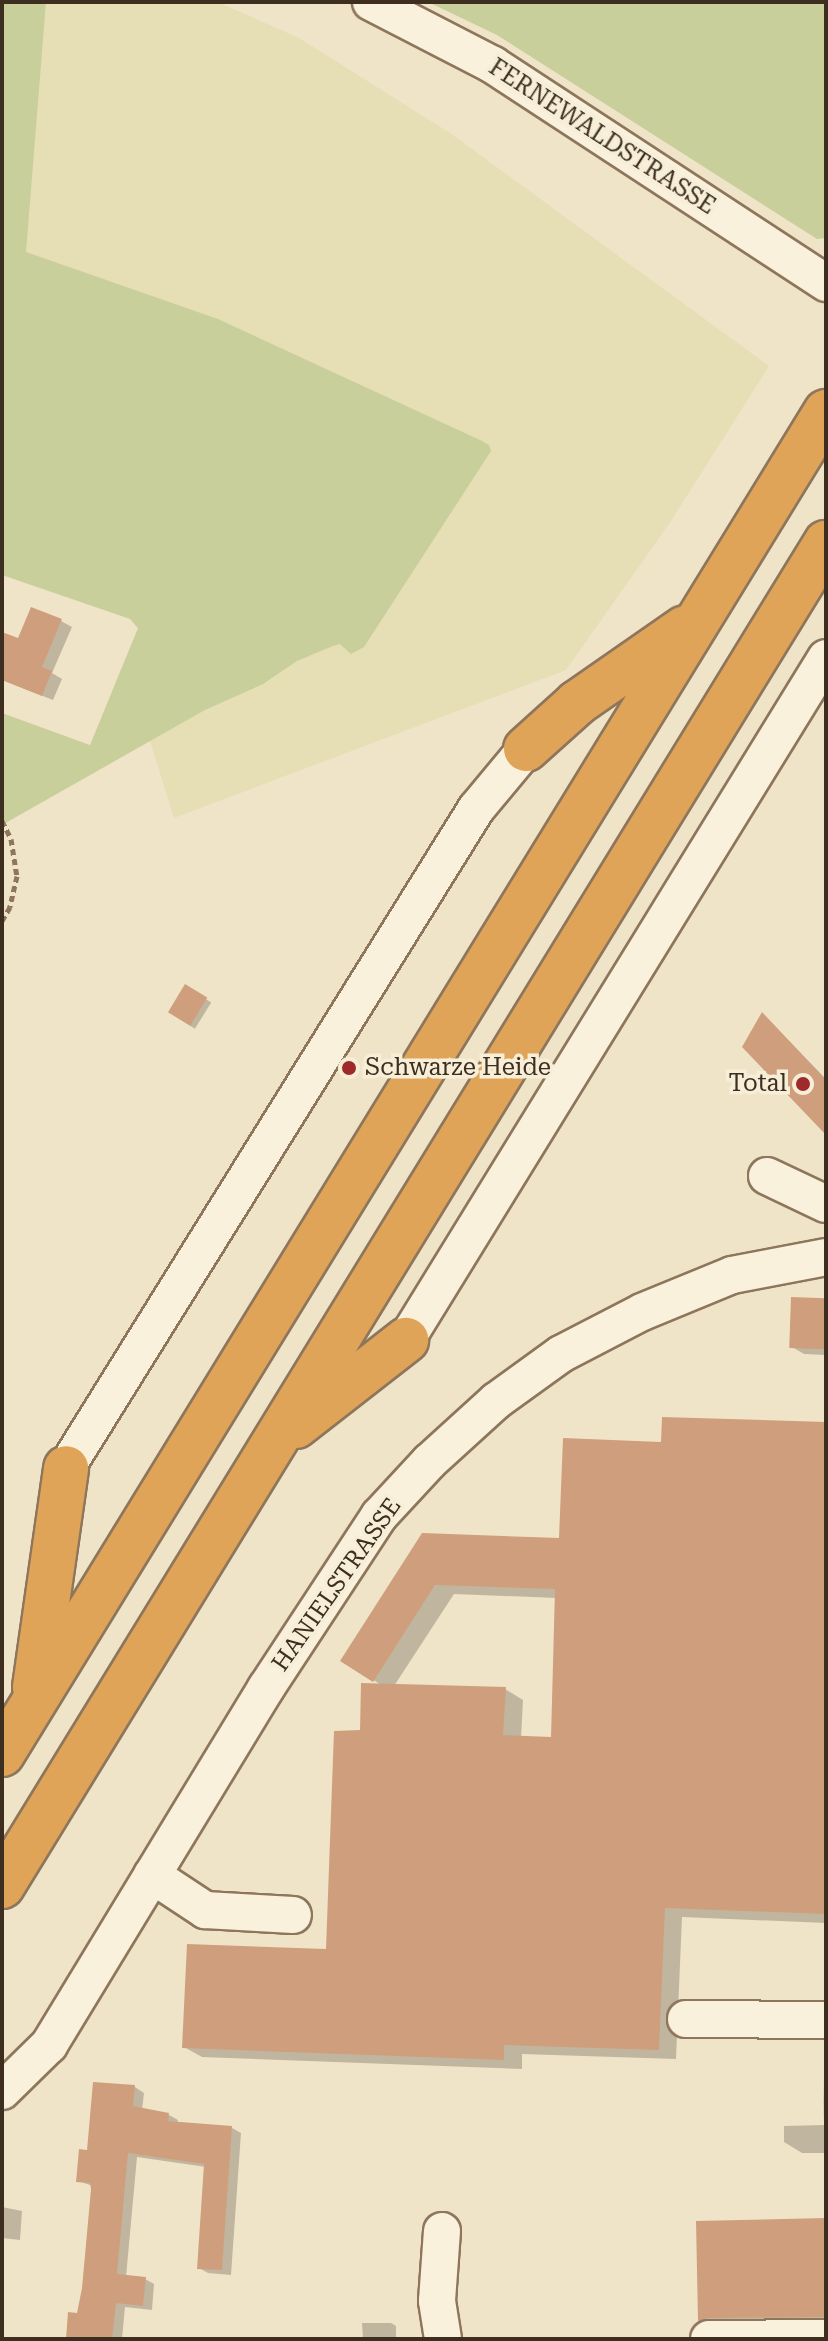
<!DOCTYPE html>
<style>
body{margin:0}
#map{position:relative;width:828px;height:2341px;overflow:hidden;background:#f0e4c8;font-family:"Roboto Serif",serif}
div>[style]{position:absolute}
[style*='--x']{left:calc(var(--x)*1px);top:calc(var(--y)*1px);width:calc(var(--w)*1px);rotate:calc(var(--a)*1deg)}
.farmland>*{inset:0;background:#e6deb5}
.green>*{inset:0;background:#c9cf9b}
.shadow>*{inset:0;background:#0003;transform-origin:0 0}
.building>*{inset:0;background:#cf9f7d;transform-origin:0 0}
.path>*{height:5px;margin-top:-2.5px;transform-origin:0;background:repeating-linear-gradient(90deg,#8d765c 0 6px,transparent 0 10px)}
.roads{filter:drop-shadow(2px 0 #8d765c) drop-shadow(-2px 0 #8d765c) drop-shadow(0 2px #8d765c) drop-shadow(0 -2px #8d765c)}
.minor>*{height:36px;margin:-18px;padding:0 18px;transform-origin:18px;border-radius:18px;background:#faf1dc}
.highway>*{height:44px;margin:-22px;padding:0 22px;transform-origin:22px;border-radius:22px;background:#e0a458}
.dots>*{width:22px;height:22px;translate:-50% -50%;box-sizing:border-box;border:4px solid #f7eed8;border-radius:50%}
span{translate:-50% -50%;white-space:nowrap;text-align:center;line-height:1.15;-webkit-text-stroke:7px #f7eed8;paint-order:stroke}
.street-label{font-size:24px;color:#3d2e20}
.poi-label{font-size:24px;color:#3d2e20}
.left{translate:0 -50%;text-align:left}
.right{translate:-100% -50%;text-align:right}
.frame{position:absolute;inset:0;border:4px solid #3d2e20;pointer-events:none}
</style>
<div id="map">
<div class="farmland">
<div style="clip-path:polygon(46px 2px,218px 2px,299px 38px,450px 133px,769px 366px,671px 521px,566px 670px,174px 818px,150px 741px,205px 710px,130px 619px,30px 458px,25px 238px)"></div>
</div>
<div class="green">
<div style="clip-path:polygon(2px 2px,46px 2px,26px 252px,218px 319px,480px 440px,489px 445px,491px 451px,364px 647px,351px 654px,340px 644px,333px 646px,297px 661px,263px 684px,205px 710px,2px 825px,2px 713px,90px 745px,138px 628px,130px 619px,2px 575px)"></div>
<div style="clip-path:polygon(428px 2px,826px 2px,826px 238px,817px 239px,497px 35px)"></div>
</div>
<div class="shadow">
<div style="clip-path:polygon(61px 621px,72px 627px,52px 673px,62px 679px,53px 700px,2px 680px,2px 646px)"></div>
<div style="left:185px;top:986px;width:31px;height:31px;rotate:32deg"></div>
<div style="clip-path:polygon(763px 1014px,826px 1079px,826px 1133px)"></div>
<div style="clip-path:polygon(826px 1300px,826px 1355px,804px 1354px,792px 1347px)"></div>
<div style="clip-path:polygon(evenodd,826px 1424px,826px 1923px,682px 1917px,676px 2059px,522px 2054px,522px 2069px,202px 2057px,184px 2047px,328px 1951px,362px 1732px,383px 1686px,343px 1661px,423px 1535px,561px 1540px,663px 1444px,826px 1424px,454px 1594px,557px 1598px,553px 1739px,521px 1738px,523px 1700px,505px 1689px,394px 1686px,454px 1594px)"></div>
<div style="clip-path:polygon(823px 2077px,826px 2153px,802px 2153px,784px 2142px,784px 2126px,824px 2125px)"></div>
<div style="clip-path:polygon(135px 2087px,144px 2093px,142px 2110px,169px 2115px,178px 2120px,177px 2124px,232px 2128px,241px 2133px,231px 2275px,208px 2273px,199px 2268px,206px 2167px,137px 2157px,126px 2277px,145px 2279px,154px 2284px,152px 2310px,125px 2307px,122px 2339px,68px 2339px,78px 2315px,84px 2288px,93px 2186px,78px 2181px,88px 2152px)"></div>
<div style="clip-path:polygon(2px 2207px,22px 2211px,20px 2240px,2px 2238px)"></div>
<div style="clip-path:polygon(826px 2220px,826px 2328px,718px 2330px,700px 2320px)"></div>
<div style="clip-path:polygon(362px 2323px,391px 2323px,396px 2326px,396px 2339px,363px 2339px)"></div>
</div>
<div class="building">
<div style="clip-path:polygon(31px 607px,62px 619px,42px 667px,52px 671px,42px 696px,2px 680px,2px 632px,18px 638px)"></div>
<div style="left:185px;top:984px;width:26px;height:33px;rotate:31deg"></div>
<div style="clip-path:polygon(762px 1012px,826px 1080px,826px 1135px,742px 1047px)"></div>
<div style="left:791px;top:1297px;width:35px;height:51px;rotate:2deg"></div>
<div style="clip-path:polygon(662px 1417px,826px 1422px,826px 1914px,665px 1908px,659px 2050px,504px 2045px,504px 2060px,182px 2048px,187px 1944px,326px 1949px,334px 1731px,360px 1730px,361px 1683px,506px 1687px,503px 1735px,551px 1737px,555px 1589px,435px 1585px,373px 1682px,340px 1661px,422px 1533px,559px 1538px,563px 1438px,661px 1442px)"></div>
<div style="clip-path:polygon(93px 2082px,135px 2085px,133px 2106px,169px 2113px,168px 2121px,232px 2126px,222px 2270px,197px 2269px,204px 2164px,128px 2153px,117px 2274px,146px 2277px,143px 2306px,116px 2303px,112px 2339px,66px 2339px,68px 2312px,77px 2313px,82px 2288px,91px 2189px,90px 2183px,76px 2182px,79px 2149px,87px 2150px)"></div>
<div style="clip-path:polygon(826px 2218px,826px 2317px,709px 2318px,698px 2321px,696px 2221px)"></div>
</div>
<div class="path">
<div style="--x:2;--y:821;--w:20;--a:63"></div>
<div style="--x:11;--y:839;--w:37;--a:81"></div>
<div style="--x:17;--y:876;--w:32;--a:103"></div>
<div style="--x:10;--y:907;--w:16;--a:120"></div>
</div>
<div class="roads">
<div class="minor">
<div style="--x:371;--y:2;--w:137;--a:27.3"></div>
<div style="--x:493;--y:65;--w:398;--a:33.2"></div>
<div style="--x:767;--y:1176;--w:65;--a:25.4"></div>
<div style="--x:406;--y:1340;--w:801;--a:-58.37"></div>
<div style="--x:66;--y:1468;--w:776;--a:-58.11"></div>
<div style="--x:476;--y:809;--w:78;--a:-50.2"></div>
<div style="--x:152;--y:1875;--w:64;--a:33.4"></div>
<div style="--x:205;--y:1910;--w:88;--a:3.3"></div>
<div style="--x:686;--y:2019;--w:140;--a:0.4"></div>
<div style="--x:2;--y:2091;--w:66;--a:-44.4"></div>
<div style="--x:49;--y:2045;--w:418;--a:-58.7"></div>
<div style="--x:266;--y:1688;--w:206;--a:-56.7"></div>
<div style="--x:379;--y:1516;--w:74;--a:-47.2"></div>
<div style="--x:429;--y:1462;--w:91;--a:-42.3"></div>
<div style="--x:496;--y:1401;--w:80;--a:-35.9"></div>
<div style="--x:561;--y:1354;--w:91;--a:-27.4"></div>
<div style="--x:642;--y:1312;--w:97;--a:-22.3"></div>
<div style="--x:732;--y:1275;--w:96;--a:-10.8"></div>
<div style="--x:442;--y:2231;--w:70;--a:94.1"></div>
<div style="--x:437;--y:2301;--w:38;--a:81"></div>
<div style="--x:709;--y:2339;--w:117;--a:-0.5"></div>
</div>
<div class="highway">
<div style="--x:526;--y:749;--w:69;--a:-42"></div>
<div style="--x:577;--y:703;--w:131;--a:-34.8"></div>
<div style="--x:296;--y:1426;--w:140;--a:-38"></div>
<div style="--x:35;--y:1687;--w:221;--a:-81.9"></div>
<div style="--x:2;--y:1754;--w:1575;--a:-58.45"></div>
<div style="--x:2;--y:1886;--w:1576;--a:-58.47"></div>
</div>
</div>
<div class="dots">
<div style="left:349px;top:1068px;background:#9e2a2b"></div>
<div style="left:803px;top:1084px;background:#9e2a2b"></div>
</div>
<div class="street-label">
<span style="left:602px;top:137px;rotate:33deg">FERNEWALDSTRASSE</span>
<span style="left:337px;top:1585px;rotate:-55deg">HANIELSTRASSE</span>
</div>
<div class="poi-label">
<span class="left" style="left:365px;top:1068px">Schwarze Heide</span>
<span class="right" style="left:787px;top:1084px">Total</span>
</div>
<div class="frame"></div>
</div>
